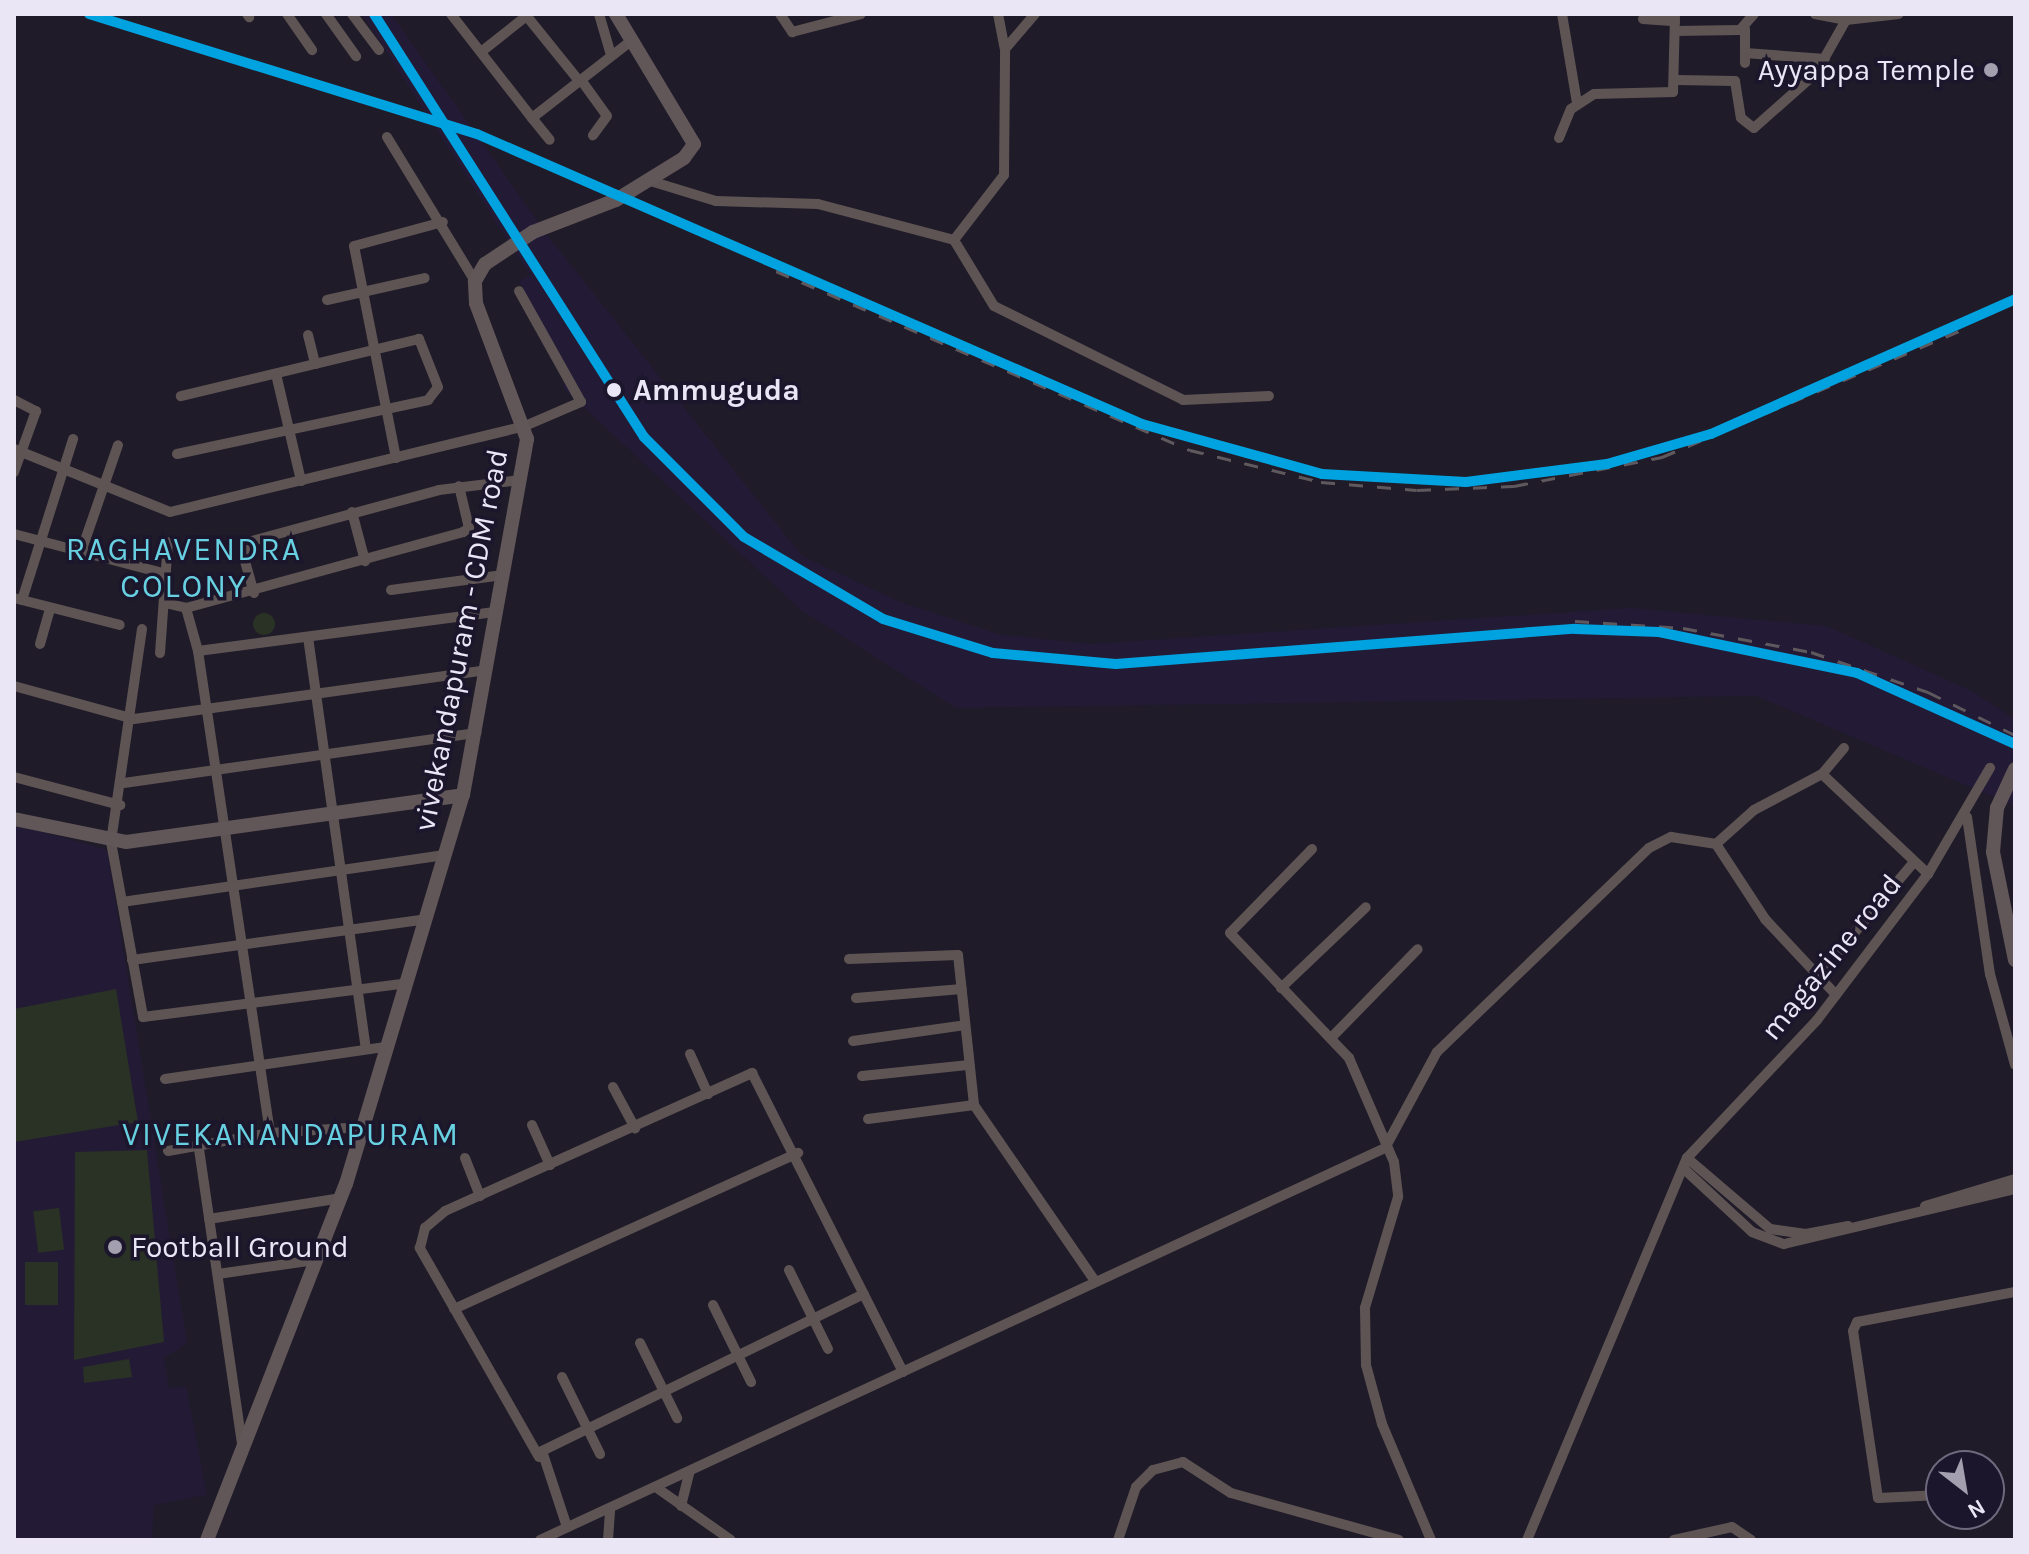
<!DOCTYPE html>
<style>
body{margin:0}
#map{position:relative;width:2029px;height:1554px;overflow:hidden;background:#1f1b28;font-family:Karla,sans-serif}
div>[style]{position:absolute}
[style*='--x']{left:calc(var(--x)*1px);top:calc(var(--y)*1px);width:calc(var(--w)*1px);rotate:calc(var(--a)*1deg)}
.built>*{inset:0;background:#231b36}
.green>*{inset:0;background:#2a3125;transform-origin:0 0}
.round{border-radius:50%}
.street>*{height:10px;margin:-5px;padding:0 5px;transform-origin:5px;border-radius:5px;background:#5e5454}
.secondary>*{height:14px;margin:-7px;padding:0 7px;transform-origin:7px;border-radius:7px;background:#615658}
.rail>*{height:3px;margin-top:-1.5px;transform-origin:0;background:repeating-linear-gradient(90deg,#5f585d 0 14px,transparent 0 28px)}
.rail-1>*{height:10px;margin:-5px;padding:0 5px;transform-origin:5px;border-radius:5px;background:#00a3e0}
.dots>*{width:22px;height:22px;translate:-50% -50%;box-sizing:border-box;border:4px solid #1c162d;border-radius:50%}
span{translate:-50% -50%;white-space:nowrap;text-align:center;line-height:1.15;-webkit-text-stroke:7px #1c162d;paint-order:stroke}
.poi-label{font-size:30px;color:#eae6f6}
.right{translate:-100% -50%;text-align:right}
.left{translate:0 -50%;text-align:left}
.stop-label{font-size:30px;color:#eae6f6;font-weight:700}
.street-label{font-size:30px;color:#eae6f6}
.neighbourhood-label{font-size:32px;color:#67d0e1;letter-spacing:2px}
.frame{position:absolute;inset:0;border:16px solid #eae6f6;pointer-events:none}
.north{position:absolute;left:1925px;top:1450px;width:80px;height:80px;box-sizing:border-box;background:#1c162d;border:2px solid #6e697d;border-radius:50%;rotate:149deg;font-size:22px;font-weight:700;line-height:32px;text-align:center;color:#eae6f6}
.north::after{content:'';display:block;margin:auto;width:28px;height:36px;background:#a39fae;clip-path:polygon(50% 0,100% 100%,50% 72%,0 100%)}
</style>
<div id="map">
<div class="built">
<div style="clip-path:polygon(362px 14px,391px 14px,548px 236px,802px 556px,900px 602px,998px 634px,1090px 644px,1632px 608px,1827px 626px,1972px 691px,2015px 719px,2015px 806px,1756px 696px,956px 708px,801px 610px,563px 388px,568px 373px,519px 281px,530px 275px)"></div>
<div style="clip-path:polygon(14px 824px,107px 850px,187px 1343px,164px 1358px,169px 1388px,186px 1386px,207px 1495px,154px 1505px,152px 1540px,14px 1540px)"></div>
</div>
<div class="green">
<div class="round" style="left:253px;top:613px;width:22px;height:22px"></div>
<div style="clip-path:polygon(116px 989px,138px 1122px,14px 1142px,14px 1009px)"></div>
<div style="clip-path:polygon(147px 1150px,164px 1342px,74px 1360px,75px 1152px)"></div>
<div style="left:59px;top:1208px;width:42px;height:26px;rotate:83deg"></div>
<div style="left:58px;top:1262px;width:43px;height:33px;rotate:90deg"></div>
<div style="clip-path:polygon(129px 1359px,132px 1377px,84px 1383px,83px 1367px)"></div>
</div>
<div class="street">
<div style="--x:247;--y:14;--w:4;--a:56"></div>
<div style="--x:287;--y:14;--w:44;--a:55.2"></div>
<div style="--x:326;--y:14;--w:52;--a:54.5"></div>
<div style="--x:352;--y:14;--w:45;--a:53.1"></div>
<div style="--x:451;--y:14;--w:132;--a:52.1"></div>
<div style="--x:532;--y:118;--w:125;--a:-37.9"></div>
<div style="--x:525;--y:14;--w:86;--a:51.1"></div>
<div style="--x:599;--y:14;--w:43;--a:73.7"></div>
<div style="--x:780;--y:14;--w:22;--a:56"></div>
<div style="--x:792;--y:32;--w:71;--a:-14.6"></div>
<div style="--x:998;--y:14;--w:36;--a:79"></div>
<div style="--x:1562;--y:14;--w:90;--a:80.4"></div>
<div style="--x:1815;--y:14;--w:32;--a:11"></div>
<div style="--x:1846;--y:20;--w:53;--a:-6.5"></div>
<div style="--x:1643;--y:19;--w:32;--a:4"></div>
<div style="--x:1745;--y:29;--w:34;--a:90"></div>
<div style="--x:1675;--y:31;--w:65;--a:-0.9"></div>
<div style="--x:1740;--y:30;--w:21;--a:-49"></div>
<div style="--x:481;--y:52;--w:61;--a:-38.4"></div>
<div style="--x:1745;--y:53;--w:80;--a:4.3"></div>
<div style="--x:581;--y:80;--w:44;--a:54.2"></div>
<div style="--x:607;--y:116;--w:24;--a:126"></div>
<div style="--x:1676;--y:80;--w:59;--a:1"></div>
<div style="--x:1735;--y:81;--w:37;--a:81"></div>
<div style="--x:1741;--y:118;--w:16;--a:38"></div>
<div style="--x:1754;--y:128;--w:83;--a:-41.6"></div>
<div style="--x:1816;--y:73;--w:61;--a:-60.5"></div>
<div style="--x:532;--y:118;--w:28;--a:51"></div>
<div style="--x:387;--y:137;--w:169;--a:58.6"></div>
<div style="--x:1559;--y:138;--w:31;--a:-68"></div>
<div style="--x:1571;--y:109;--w:27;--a:-33"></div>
<div style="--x:1594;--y:94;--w:79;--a:-1.5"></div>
<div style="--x:1673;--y:92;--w:78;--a:-88.5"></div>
<div style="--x:647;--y:180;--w:72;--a:16.9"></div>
<div style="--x:716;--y:201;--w:102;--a:1.7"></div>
<div style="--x:818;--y:204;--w:141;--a:14.8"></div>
<div style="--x:954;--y:240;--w:77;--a:58.8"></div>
<div style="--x:994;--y:306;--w:211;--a:26.4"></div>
<div style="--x:1183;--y:400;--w:86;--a:-2.7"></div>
<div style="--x:954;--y:240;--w:82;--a:-52.4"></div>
<div style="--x:1004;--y:175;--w:126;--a:-89.5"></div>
<div style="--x:1005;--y:49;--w:46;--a:-49.4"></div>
<div style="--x:327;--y:300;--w:100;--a:-12.7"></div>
<div style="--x:308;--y:335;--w:30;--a:76"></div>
<div style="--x:276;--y:374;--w:110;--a:76.8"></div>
<div style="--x:14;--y:400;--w:25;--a:27"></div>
<div style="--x:36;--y:411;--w:65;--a:109.8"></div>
<div style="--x:14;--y:449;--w:168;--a:22"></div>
<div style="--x:170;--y:512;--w:365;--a:-13.6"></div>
<div style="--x:525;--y:426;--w:61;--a:-23.2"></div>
<div style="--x:581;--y:402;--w:127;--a:-119.2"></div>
<div style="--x:177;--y:454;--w:257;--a:-12.1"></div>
<div style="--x:428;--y:400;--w:16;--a:-52"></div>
<div style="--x:438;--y:387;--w:52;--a:-111.6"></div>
<div style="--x:419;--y:339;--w:245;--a:166.5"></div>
<div style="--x:396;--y:458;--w:216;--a:-101.2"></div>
<div style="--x:354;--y:246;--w:92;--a:-15.1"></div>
<div style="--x:352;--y:512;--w:51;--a:75.1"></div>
<div style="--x:14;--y:534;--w:157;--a:14.7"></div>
<div style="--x:81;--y:552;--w:113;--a:-70.9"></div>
<div style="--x:391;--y:590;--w:113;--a:-7.6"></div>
<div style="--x:254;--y:593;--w:41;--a:-105.8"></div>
<div style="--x:243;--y:554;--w:13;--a:-67"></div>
<div style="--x:248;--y:542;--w:198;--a:-15.2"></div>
<div style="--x:439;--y:490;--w:82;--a:-7"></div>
<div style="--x:14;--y:598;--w:109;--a:14.3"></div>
<div style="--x:22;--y:600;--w:169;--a:-72.4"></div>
<div style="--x:165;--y:603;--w:22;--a:13"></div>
<div style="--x:186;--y:608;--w:45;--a:74.4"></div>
<div style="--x:198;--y:651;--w:487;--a:81.5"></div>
<div style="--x:186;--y:608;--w:287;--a:-15.3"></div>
<div style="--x:463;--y:532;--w:7;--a:-34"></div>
<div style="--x:469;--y:528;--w:43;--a:-103.4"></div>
<div style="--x:142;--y:629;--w:215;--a:98.3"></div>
<div style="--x:111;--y:842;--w:178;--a:79.6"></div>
<div style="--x:143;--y:1017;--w:261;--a:-7.3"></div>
<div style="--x:308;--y:637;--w:415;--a:82"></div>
<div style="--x:40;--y:644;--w:37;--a:-74"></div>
<div style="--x:198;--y:651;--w:301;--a:-7.5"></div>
<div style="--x:160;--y:653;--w:111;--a:-85.9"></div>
<div style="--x:14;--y:686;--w:124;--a:15.4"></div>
<div style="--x:134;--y:719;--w:354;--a:-7.9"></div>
<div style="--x:1844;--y:748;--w:34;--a:130"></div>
<div style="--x:1822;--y:774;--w:146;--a:43.3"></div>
<div style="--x:14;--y:777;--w:110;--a:14.8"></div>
<div style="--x:124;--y:783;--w:356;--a:-8.1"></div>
<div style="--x:1967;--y:817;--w:159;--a:81.7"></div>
<div style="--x:1990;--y:974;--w:94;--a:74.6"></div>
<div style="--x:1716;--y:844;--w:90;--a:56.8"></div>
<div style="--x:1765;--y:919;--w:104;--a:46.9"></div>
<div style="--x:1312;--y:849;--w:117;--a:134.3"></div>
<div style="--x:1230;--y:933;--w:173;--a:46.4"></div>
<div style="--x:1349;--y:1058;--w:113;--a:66.6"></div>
<div style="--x:1394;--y:1162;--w:35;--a:83"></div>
<div style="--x:1398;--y:1197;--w:116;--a:106.6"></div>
<div style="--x:1365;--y:1308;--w:57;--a:89"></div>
<div style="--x:1366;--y:1365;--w:61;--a:74.8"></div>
<div style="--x:1382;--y:1424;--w:126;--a:67.1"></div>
<div style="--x:122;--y:902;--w:326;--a:-8.3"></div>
<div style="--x:849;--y:959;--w:109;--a:-2.1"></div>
<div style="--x:958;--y:955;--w:151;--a:83.9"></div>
<div style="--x:974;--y:1105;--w:214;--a:55.5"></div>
<div style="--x:132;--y:960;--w:293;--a:-7.9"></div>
<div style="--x:1818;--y:976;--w:149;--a:-49.9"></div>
<div style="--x:1281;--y:988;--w:117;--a:-43.6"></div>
<div style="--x:856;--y:998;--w:106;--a:-4.9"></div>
<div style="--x:1331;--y:1038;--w:124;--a:-45.7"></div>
<div style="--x:853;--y:1041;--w:113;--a:-8.1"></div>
<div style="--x:690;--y:1054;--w:44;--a:65.8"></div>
<div style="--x:862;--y:1076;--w:108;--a:-5.9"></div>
<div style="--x:165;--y:1079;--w:221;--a:-8.3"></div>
<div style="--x:613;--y:1087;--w:47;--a:61.8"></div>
<div style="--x:868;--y:1119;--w:107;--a:-7.5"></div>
<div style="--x:532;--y:1125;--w:44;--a:65.8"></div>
<div style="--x:199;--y:1149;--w:298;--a:81.7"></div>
<div style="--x:168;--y:1151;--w:104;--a:-10"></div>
<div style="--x:270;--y:1133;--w:93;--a:-3.7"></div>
<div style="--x:465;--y:1158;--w:41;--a:68.5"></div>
<div style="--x:1687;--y:1158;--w:109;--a:40.5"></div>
<div style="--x:1770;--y:1229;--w:36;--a:8"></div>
<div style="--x:1806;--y:1234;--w:43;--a:-10.8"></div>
<div style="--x:1683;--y:1168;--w:94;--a:42.8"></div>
<div style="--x:1752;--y:1232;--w:34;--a:21"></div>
<div style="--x:1784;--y:1244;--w:237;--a:-13.4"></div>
<div style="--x:1925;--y:1206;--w:94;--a:-16.7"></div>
<div style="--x:209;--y:1219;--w:134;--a:-9"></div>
<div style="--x:789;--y:1270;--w:88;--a:63.7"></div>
<div style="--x:218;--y:1274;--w:98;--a:-8.2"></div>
<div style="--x:713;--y:1305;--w:86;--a:63.7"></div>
<div style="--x:454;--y:1309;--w:378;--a:-24.4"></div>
<div style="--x:640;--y:1343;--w:84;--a:63.7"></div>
<div style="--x:562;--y:1377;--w:86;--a:63.7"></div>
<div style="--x:539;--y:1457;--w:241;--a:-119.7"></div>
<div style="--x:420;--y:1248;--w:21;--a:-76"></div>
<div style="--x:425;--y:1228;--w:26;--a:-40"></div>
<div style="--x:445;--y:1211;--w:337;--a:-24.2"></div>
<div style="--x:752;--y:1073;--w:335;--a:63.2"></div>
<div style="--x:657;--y:1488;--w:90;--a:35.1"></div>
<div style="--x:1941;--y:1495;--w:63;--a:177.3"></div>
<div style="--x:1878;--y:1498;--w:169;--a:-98.5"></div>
<div style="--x:1853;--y:1331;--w:10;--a:-66"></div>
<div style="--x:1857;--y:1322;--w:161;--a:-10.8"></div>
<div style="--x:681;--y:1506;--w:34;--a:-76"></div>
<div style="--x:567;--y:1527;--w:80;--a:-108.2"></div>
<div style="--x:542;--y:1451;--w:358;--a:-26"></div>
<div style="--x:540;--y:1540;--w:931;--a:-24.89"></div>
<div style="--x:1385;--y:1148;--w:109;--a:-61.6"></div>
<div style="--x:1437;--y:1052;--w:294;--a:-43.9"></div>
<div style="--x:1649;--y:848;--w:25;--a:-27"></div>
<div style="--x:1671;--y:837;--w:46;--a:8.8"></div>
<div style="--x:1716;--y:844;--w:51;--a:-41.8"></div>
<div style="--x:1754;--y:810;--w:77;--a:-27.9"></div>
<div style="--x:608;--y:1540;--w:31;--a:-86"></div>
<div style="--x:1118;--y:1540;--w:56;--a:-71.2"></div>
<div style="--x:1136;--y:1487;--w:24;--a:-45"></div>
<div style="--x:1153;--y:1470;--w:31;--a:-15"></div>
<div style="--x:1183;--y:1462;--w:57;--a:32.9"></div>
<div style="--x:1231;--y:1493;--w:174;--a:15.6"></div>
<div style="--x:1527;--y:1540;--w:414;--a:-67.3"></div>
<div style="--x:1687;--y:1158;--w:190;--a:-46.7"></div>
<div style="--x:1817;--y:1020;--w:183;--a:-52.8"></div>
<div style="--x:1928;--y:874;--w:123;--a:-59.7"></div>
<div style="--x:1674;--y:1540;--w:59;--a:-12.6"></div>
<div style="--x:1732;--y:1527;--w:23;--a:34"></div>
</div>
<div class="secondary">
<div style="--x:2015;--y:769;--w:43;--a:114.8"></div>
<div style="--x:1997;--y:808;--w:44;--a:95.2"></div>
<div style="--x:1993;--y:852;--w:110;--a:78.5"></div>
<div style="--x:14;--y:819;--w:114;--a:11.6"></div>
<div style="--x:126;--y:842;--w:340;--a:-7.9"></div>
<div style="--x:207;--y:1540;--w:382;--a:-68.7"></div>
<div style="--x:346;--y:1184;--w:406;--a:-73.3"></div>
<div style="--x:463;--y:795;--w:362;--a:-79.8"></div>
<div style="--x:527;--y:439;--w:145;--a:-110.6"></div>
<div style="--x:476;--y:303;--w:22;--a:-93"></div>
<div style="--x:475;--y:281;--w:20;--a:-60"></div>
<div style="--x:485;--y:264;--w:58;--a:-33.7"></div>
<div style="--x:533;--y:232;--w:89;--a:-21.1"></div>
<div style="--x:616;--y:200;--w:80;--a:-31.7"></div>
<div style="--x:684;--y:158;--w:17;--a:-54"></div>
<div style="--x:694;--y:144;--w:152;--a:-121"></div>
</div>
<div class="rail">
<div style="--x:776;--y:271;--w:451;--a:23.4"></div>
<div style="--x:1190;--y:450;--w:135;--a:13.7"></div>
<div style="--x:1321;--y:482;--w:96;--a:4.8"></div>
<div style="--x:1417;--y:490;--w:97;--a:-2.4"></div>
<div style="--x:1514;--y:486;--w:151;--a:-11.1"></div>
<div style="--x:1662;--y:457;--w:325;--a:-23"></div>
<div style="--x:1575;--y:621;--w:108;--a:3.7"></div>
<div style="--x:1683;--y:628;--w:130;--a:10.6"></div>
<div style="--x:1811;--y:652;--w:124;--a:18.9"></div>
<div style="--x:1928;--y:692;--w:97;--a:26.3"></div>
</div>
<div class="rail-1">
<div style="--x:89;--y:14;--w:406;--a:17.2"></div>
<div style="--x:477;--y:134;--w:725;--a:23.56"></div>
<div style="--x:1142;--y:424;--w:187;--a:15.5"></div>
<div style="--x:1322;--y:474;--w:144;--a:3.2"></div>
<div style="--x:1466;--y:482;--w:142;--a:-7.3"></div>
<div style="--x:1607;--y:464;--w:108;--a:-16.1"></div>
<div style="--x:1711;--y:434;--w:333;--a:-23.9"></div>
<div style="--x:374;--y:14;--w:502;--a:57.45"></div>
<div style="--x:644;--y:437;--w:141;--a:45"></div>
<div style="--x:744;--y:537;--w:161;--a:30.5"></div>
<div style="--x:883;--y:619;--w:115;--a:17.2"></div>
<div style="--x:993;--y:653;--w:123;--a:5.1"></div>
<div style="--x:1116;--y:664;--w:461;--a:-4.4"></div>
<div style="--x:1576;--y:629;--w:83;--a:2.1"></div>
<div style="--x:1659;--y:632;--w:202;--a:11.7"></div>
<div style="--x:1857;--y:673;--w:173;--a:24.2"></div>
</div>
<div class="dots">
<div style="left:1991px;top:70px;background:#a39fae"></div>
<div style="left:614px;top:390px;background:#eae6f6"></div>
<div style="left:115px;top:1247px;background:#a39fae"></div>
</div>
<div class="poi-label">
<span class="right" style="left:1975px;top:70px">Ayyappa Temple</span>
<span class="left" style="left:131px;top:1247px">Football Ground</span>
</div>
<div class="stop-label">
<span class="left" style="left:633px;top:390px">Ammuguda</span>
</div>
<div class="street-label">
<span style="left:461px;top:640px;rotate:-79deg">vivekandapuram - CDM road</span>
<span style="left:1831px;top:957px;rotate:-51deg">magazine road</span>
</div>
<div class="neighbourhood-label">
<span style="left:184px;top:569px">RAGHAVENDRA<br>COLONY</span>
<span style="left:291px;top:1135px">VIVEKANANDAPURAM</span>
</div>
<div class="frame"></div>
<div class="north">N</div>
</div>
